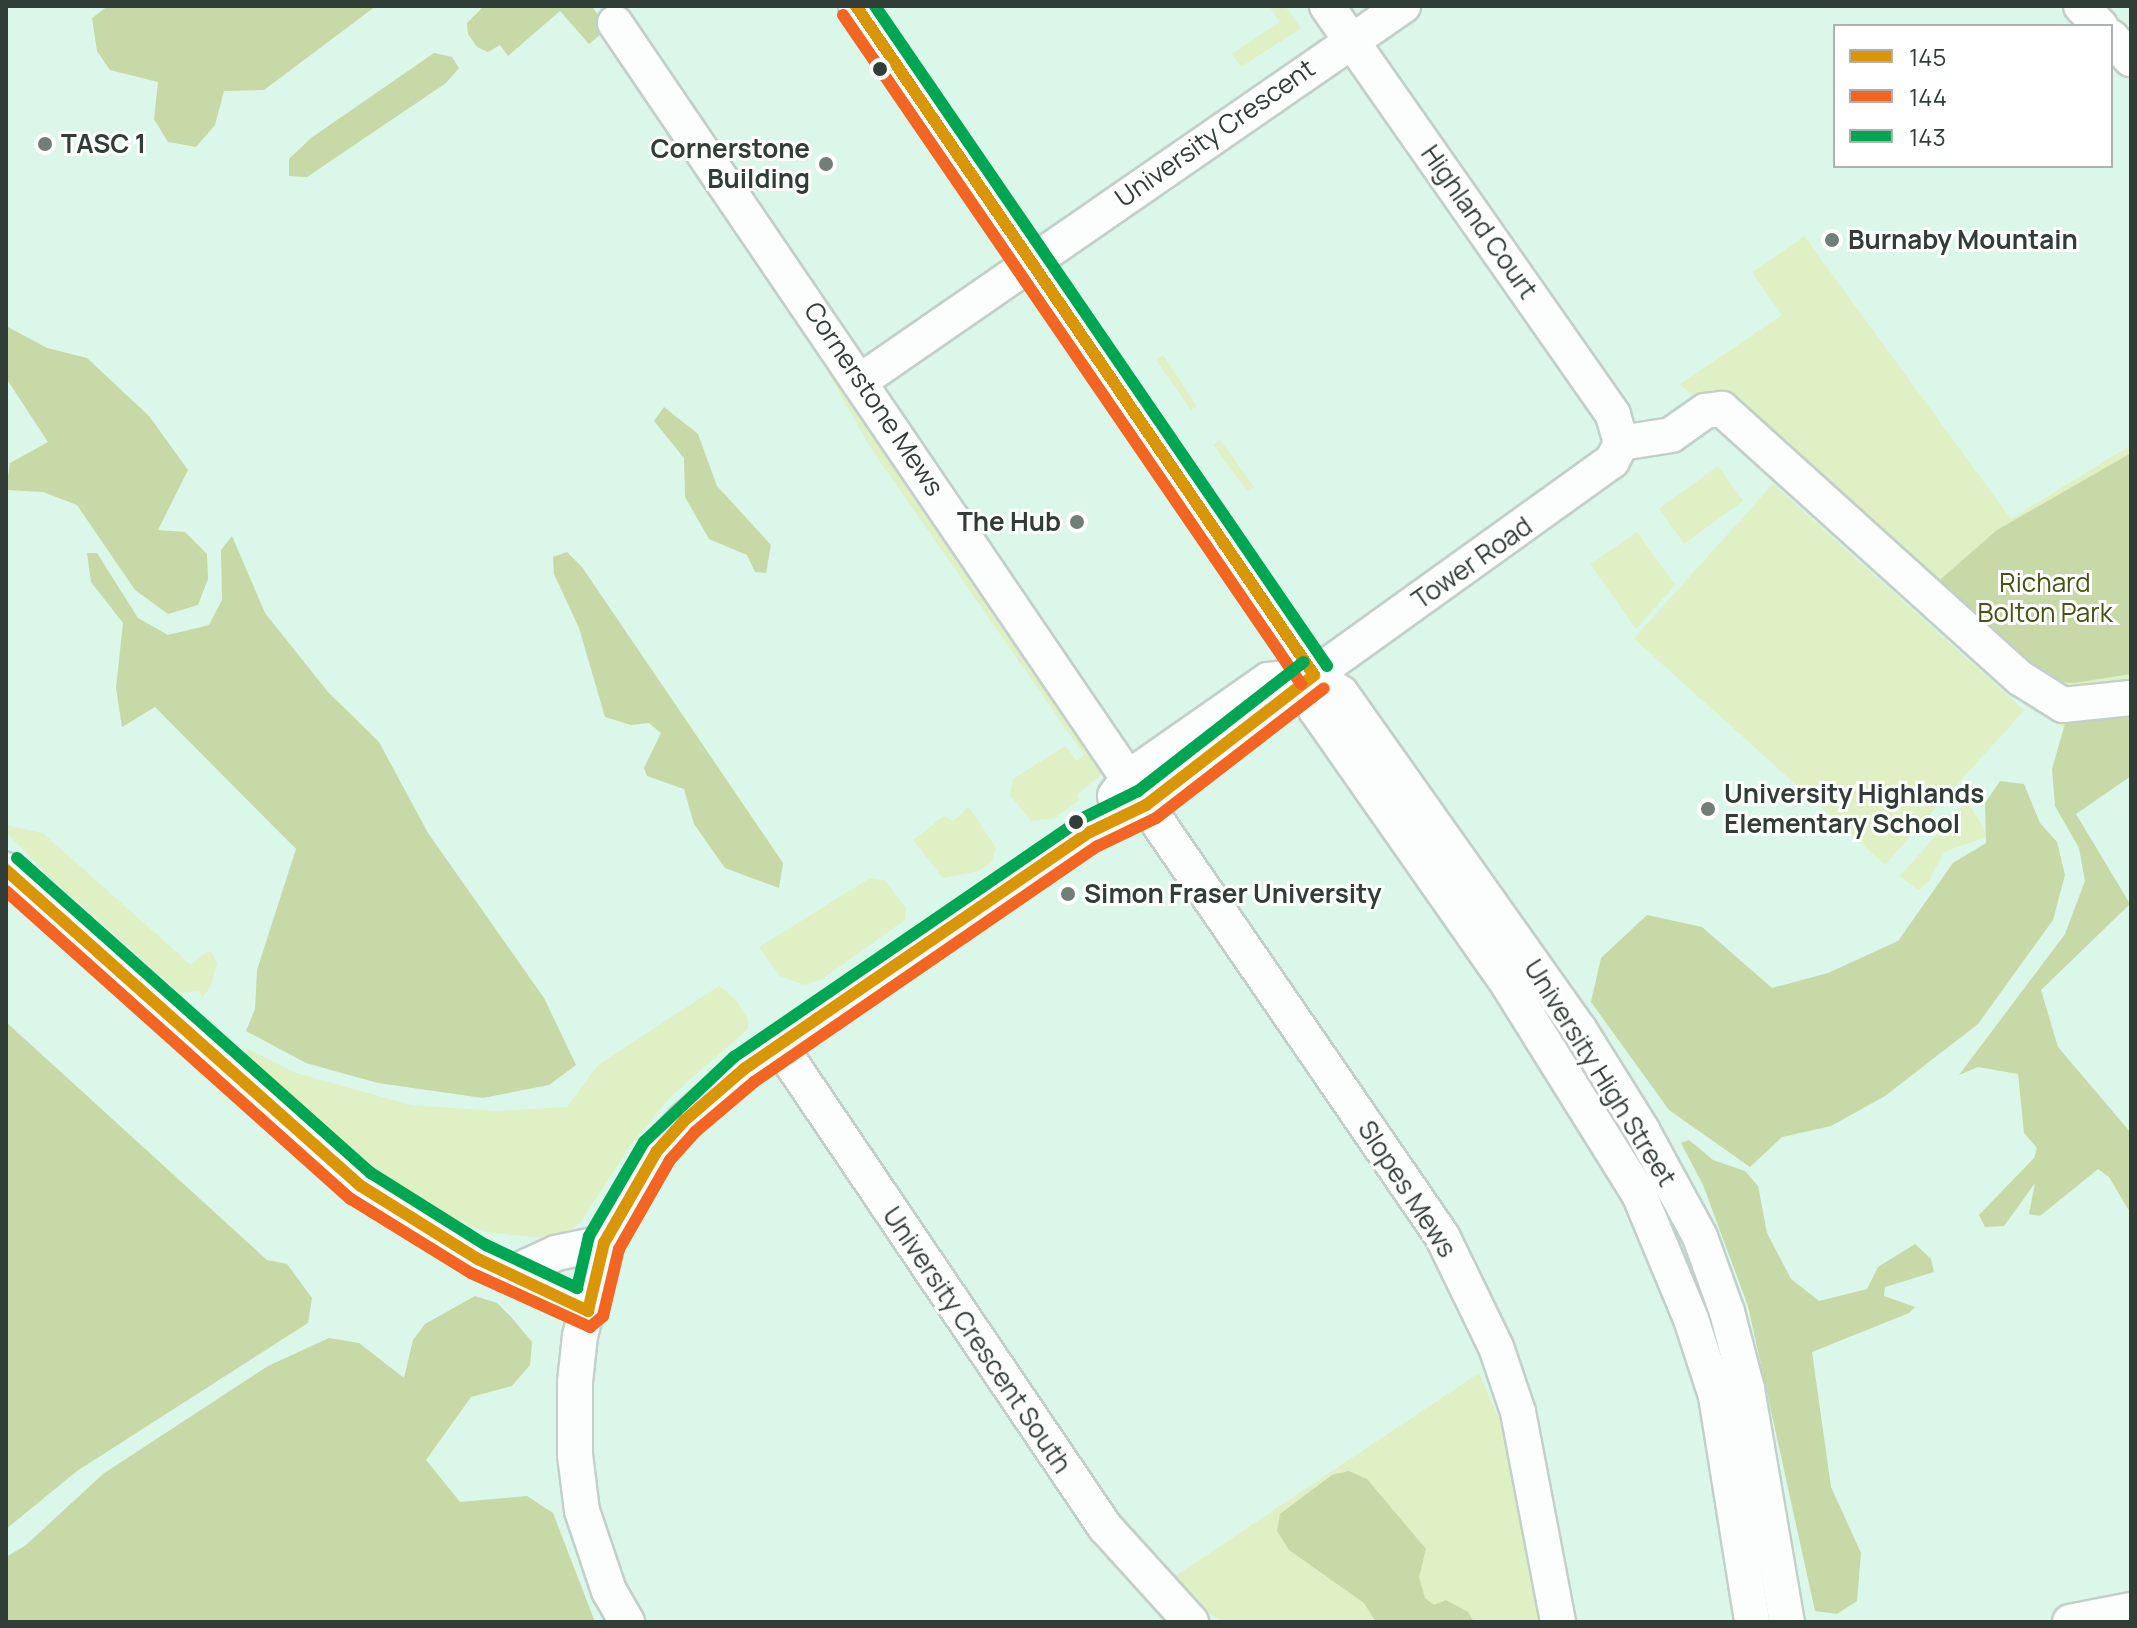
<!DOCTYPE html>
<style>
body{margin:0}
#map{position:relative;width:2137px;height:1628px;overflow:hidden;background:#edf8f2;font-family:Manrope,sans-serif}
div>[style]{position:absolute}
[style*='--x']{left:calc(var(--x)*1px);top:calc(var(--y)*1px);width:calc(var(--w)*1px);rotate:calc(var(--a)*1deg)}
.built>*{inset:0;background:#daf7e9}
.green>*{inset:0;background:#dff0c4;transform-origin:0 0}
.forest>*{inset:0;background:#c6d9a6}
.roads{filter:drop-shadow(2px 0 #c3cfc9) drop-shadow(-2px 0 #c3cfc9) drop-shadow(0 2px #c3cfc9) drop-shadow(0 -2px #c3cfc9)}
.minor>*{height:34px;margin:-17px;padding:0 17px;transform-origin:17px;border-radius:17px;background:#fcfefd}
.bus-1>*{height:12px;margin:-6px;padding:0 6px;transform-origin:6px;border-radius:6px;background:#d99608}
.bus-2>*{height:12px;margin:-6px;padding:0 6px;transform-origin:6px;border-radius:6px;background:#f26522}
.bus-3>*{height:12px;margin:-6px;padding:0 6px;transform-origin:6px;border-radius:6px;background:#00a651}
.dots>*{width:22px;height:22px;translate:-50% -50%;box-sizing:border-box;border:4px solid #fff;border-radius:50%}
span{translate:-50% -50%;white-space:nowrap;text-align:center;line-height:1.15;-webkit-text-stroke:6px #fff;paint-order:stroke}
.street-label{font-size:26px;color:#303e37}
.poi-label{font-size:26px;color:#303e37;font-weight:700}
.left{translate:0 -50%;text-align:left}
.right{translate:-100% -50%;text-align:right}
.park-label{font-size:26px;color:#445213}
.frame{position:absolute;inset:0;border:8px solid #303e37;pointer-events:none}
.legend{position:absolute;left:1833px;top:24px;width:280px;height:144px;box-sizing:border-box;background:#fff;border:2px solid #acb2af;margin:0;padding:10px 14px;list-style:none;font-size:24px;color:#303e37}
.legend li{display:flex;align-items:center;gap:16px;height:40px}
.legend b{width:40px;border:2px solid #acb2af}
</style>
<div id="map">
<div class="built">
<div style="clip-path:polygon(evenodd,6px 6px,2131px 6px,2131px 1622px,6px 1622px,6px 6px,1835px 26px,2111px 26px,2111px 166px,1835px 166px,1835px 26px)"></div>
</div>
<div class="green">
<div style="clip-path:polygon(1269px 6px,1285px 6px,1301px 28px,1241px 67px,1232px 54px,1280px 22px)"></div>
<div style="clip-path:polygon(1804px 236px,2011px 519px,2131px 445px,2131px 723px,2090px 752px,1680px 384px,1782px 315px,1752px 273px)"></div>
<div style="clip-path:polygon(783px 292px,1104px 764px,1101px 775px,1078px 794px,1079px 800px,1055px 818px,1031px 821px,1010px 795px,1013px 779px,1065px 746px,1077px 761px,1084px 755px,870px 447px)"></div>
<div style="clip-path:polygon(1163px 355px,1197px 406px,1191px 410px,1156px 360px)"></div>
<div style="left:1220px;top:440px;width:58px;height:8px;rotate:54deg"></div>
<div style="left:1718px;top:466px;width:43px;height:73px;rotate:54deg"></div>
<div style="left:1773px;top:484px;width:338px;height:208px;rotate:42deg"></div>
<div style="clip-path:polygon(1637px 532px,1675px 585px,1636px 629px,1590px 564px)"></div>
<div style="clip-path:polygon(1967px 800px,1988px 836px,1944px 852px,1929px 881px,1918px 890px,1900px 876px)"></div>
<div style="clip-path:polygon(969px 807px,996px 848px,992px 862px,979px 871px,943px 878px,913px 840px,944px 816px,953px 821px)"></div>
<div style="clip-path:polygon(6px 825px,43px 833px,191px 965px,207px 951px,212px 953px,217px 964px,210px 988px,202px 997px,198px 991px,180px 993px,43px 871px,6px 832px)"></div>
<div style="clip-path:polygon(870px 878px,885px 880px,906px 908px,905px 920px,822px 979px,805px 985px,780px 976px,759px 947px)"></div>
<div style="clip-path:polygon(719px 986px,735px 999px,748px 1019px,748px 1029px,670px 1097px,630px 1146px,581px 1222px,565px 1234px,541px 1238px,486px 1232px,435px 1210px,374px 1167px,252px 1061px,245px 1047px,293px 1072px,411px 1105px,496px 1111px,567px 1107px,598px 1065px)"></div>
<div style="clip-path:polygon(1479px 1373px,1505px 1432px,1541px 1622px,1223px 1622px,1190px 1600px,1175px 1576px)"></div>
</div>
<div class="forest">
<div style="clip-path:polygon(108px 6px,376px 6px,264px 90px,224px 91px,215px 125px,196px 147px,168px 142px,154px 119px,158px 82px,110px 70px,97px 51px,92px 18px)"></div>
<div style="clip-path:polygon(484px 6px,592px 6px,607px 29px,589px 44px,560px 11px,508px 56px,500px 45px,488px 52px,477px 47px,468px 34px,467px 23px)"></div>
<div style="clip-path:polygon(434px 53px,452px 57px,459px 68px,446px 83px,307px 177px,289px 176px,289px 159px,311px 138px)"></div>
<div style="clip-path:polygon(6px 326px,47px 348px,87px 358px,149px 416px,188px 470px,158px 530px,185px 532px,207px 554px,208px 579px,198px 605px,168px 614px,135px 590px,77px 505px,43px 492px,6px 490px,10px 463px,48px 442px,6px 378px)"></div>
<div style="clip-path:polygon(664px 407px,698px 434px,717px 486px,771px 545px,766px 573px,755px 572px,747px 555px,709px 539px,685px 497px,684px 458px,654px 421px)"></div>
<div style="clip-path:polygon(2131px 453px,2131px 674px,2074px 683px,2036px 680px,1942px 605px,1941px 579px,1997px 530px)"></div>
<div style="clip-path:polygon(232px 536px,265px 613px,328px 692px,379px 742px,428px 833px,544px 998px,576px 1065px,549px 1085px,483px 1098px,378px 1083px,306px 1063px,246px 1031px,255px 1009px,257px 970px,296px 849px,155px 707px,122px 727px,116px 688px,123px 623px,91px 582px,87px 553px,97px 553px,138px 618px,168px 635px,209px 625px,222px 600px,221px 550px)"></div>
<div style="clip-path:polygon(567px 552px,582px 567px,783px 863px,779px 888px,725px 868px,694px 824px,684px 789px,647px 776px,644px 768px,661px 733px,649px 723px,631px 725px,605px 717px,579px 628px,554px 574px,553px 557px)"></div>
<div style="clip-path:polygon(2131px 705px,2131px 776px,2076px 814px,2130px 904px,2041px 990px,2058px 1047px,2131px 1133px,2131px 1214px,2109px 1177px,2098px 1169px,2040px 1216px,2029px 1214px,2035px 1183px,2004px 1226px,1985px 1227px,1979px 1215px,2034px 1158px,2037px 1148px,2024px 1133px,2018px 1074px,1978px 1067px,1959px 1075px,2065px 934px,2085px 881px,2079px 848px,2055px 806px,2052px 769px,2068px 713px)"></div>
<div style="clip-path:polygon(2000px 781px,2024px 784px,2040px 823px,2057px 842px,2065px 875px,2053px 920px,1978px 1024px,1885px 1096px,1831px 1126px,1782px 1137px,1750px 1167px,1669px 1110px,1591px 1002px,1601px 958px,1647px 915px,1702px 927px,1772px 988px,1828px 973px,1898px 941px,1953px 863px,1986px 843px,1985px 803px)"></div>
<div style="clip-path:polygon(6px 1022px,267px 1260px,287px 1264px,312px 1298px,308px 1323px,77px 1471px,6px 1529px)"></div>
<div style="clip-path:polygon(1689px 1140px,1713px 1160px,1745px 1171px,1758px 1186px,1767px 1233px,1791px 1279px,1819px 1301px,1867px 1289px,1878px 1267px,1915px 1244px,1931px 1259px,1934px 1272px,1885px 1287px,1884px 1296px,1915px 1307px,1909px 1313px,1812px 1352px,1831px 1487px,1861px 1553px,1857px 1601px,1837px 1614px,1815px 1611px,1748px 1306px,1703px 1185px,1681px 1143px)"></div>
<div style="clip-path:polygon(475px 1296px,497px 1303px,512px 1318px,532px 1342px,530px 1365px,512px 1386px,471px 1397px,426px 1460px,460px 1502px,527px 1496px,553px 1513px,595px 1622px,6px 1622px,6px 1557px,26px 1545px,103px 1474px,268px 1366px,329px 1338px,359px 1343px,404px 1378px,413px 1340px,425px 1324px)"></div>
<div style="clip-path:polygon(1349px 1471px,1367px 1479px,1426px 1549px,1419px 1577px,1425px 1598px,1434px 1605px,1446px 1600px,1468px 1612px,1474px 1622px,1376px 1622px,1364px 1603px,1289px 1550px,1277px 1531px,1280px 1514px,1332px 1475px)"></div>
</div>
<div class="roads">
<div class="minor">
<div style="--x:856;--y:6;--w:754;--a:55.7"></div>
<div style="--x:1281;--y:629;--w:57;--a:54.3"></div>
<div style="--x:1314;--y:675;--w:32;--a:34"></div>
<div style="--x:1341;--y:693;--w:412;--a:54.7"></div>
<div style="--x:1579;--y:1029;--w:119;--a:58"></div>
<div style="--x:1642;--y:1130;--w:122;--a:61.5"></div>
<div style="--x:1700;--y:1237;--w:80;--a:70.2"></div>
<div style="--x:1727;--y:1312;--w:80;--a:75.4"></div>
<div style="--x:1747;--y:1389;--w:236;--a:80.3"></div>
<div style="--x:1327;--y:6;--w:499;--a:55"></div>
<div style="--x:1613;--y:415;--w:29;--a:74"></div>
<div style="--x:2081;--y:6;--w:28;--a:46"></div>
<div style="--x:615;--y:23;--w:913;--a:55.81"></div>
<div style="--x:2111;--y:37;--w:30;--a:48"></div>
<div style="--x:862;--y:380;--w:658;--a:-34.66"></div>
<div style="--x:1621;--y:443;--w:51;--a:-9.1"></div>
<div style="--x:1671;--y:435;--w:42;--a:-35.2"></div>
<div style="--x:1705;--y:411;--w:17;--a:-7"></div>
<div style="--x:1722;--y:409;--w:401;--a:42.1"></div>
<div style="--x:2020;--y:678;--w:51;--a:32.1"></div>
<div style="--x:2063;--y:705;--w:68;--a:-5.9"></div>
<div style="--x:1314;--y:675;--w:35;--a:87"></div>
<div style="--x:1316;--y:710;--w:327;--a:55"></div>
<div style="--x:1504;--y:978;--w:255;--a:58"></div>
<div style="--x:1639;--y:1194;--w:135;--a:67.4"></div>
<div style="--x:1691;--y:1319;--w:81;--a:72"></div>
<div style="--x:1716;--y:1396;--w:229;--a:80.9"></div>
<div style="--x:1115;--y:796;--w:22;--a:-54"></div>
<div style="--x:1128;--y:778;--w:171;--a:-35"></div>
<div style="--x:1268;--y:680;--w:46;--a:-6.2"></div>
<div style="--x:1146;--y:805;--w:523;--a:55.52"></div>
<div style="--x:1442;--y:1236;--w:123;--a:64.1"></div>
<div style="--x:1496;--y:1347;--w:69;--a:71.3"></div>
<div style="--x:1518;--y:1412;--w:214;--a:79.2"></div>
<div style="--x:6;--y:870;--w:475;--a:41.7"></div>
<div style="--x:361;--y:1186;--w:138;--a:32"></div>
<div style="--x:478;--y:1259;--w:122;--a:25.3"></div>
<div style="--x:779;--y:1045;--w:582;--a:55.93"></div>
<div style="--x:1105;--y:1527;--w:128;--a:47.8"></div>
<div style="--x:508;--y:1275;--w:53;--a:-24.6"></div>
<div style="--x:556;--y:1253;--w:49;--a:-11.8"></div>
<div style="--x:627;--y:1622;--w:36;--a:-120"></div>
<div style="--x:609;--y:1591;--w:84;--a:-108.6"></div>
<div style="--x:582;--y:1511;--w:56;--a:-97.1"></div>
<div style="--x:575;--y:1455;--w:73;--a:-90"></div>
<div style="--x:575;--y:1382;--w:46;--a:-83.8"></div>
<div style="--x:580;--y:1336;--w:96;--a:-75.5"></div>
<div style="--x:604;--y:1243;--w:106;--a:-60.1"></div>
<div style="--x:657;--y:1151;--w:40;--a:-48"></div>
<div style="--x:684;--y:1121;--w:79;--a:-40.9"></div>
<div style="--x:744;--y:1069;--w:419;--a:-34.4"></div>
<div style="--x:1090;--y:832;--w:62;--a:-25.7"></div>
<div style="--x:1146;--y:805;--w:212;--a:-37.7"></div>
<div style="--x:1314;--y:675;--w:367;--a:-35.7"></div>
<div style="--x:1612;--y:461;--w:20;--a:-63"></div>
<div style="--x:2070;--y:1622;--w:62;--a:-11.1"></div>
</div>
</div>
<div class="bus-1">
<div style="--x:856;--y:6;--w:811;--a:55.6"></div>
<div style="--x:6;--y:870;--w:475;--a:41.7"></div>
<div style="--x:361;--y:1186;--w:138;--a:32"></div>
<div style="--x:478;--y:1259;--w:122;--a:25.3"></div>
<div style="--x:588;--y:1311;--w:70;--a:-76.8"></div>
<div style="--x:604;--y:1243;--w:106;--a:-60.1"></div>
<div style="--x:657;--y:1151;--w:40;--a:-48"></div>
<div style="--x:684;--y:1121;--w:79;--a:-40.9"></div>
<div style="--x:744;--y:1069;--w:90;--a:-34.6"></div>
<div style="--x:818;--y:1018;--w:330;--a:-34.4"></div>
<div style="--x:1090;--y:832;--w:62;--a:-25.7"></div>
<div style="--x:1146;--y:805;--w:212;--a:-37.7"></div>
</div>
<div class="bus-2">
<div style="--x:843;--y:15;--w:811;--a:55.6"></div>
<div style="--x:6;--y:891;--w:462;--a:41.8"></div>
<div style="--x:351;--y:1199;--w:141;--a:31.7"></div>
<div style="--x:471;--y:1273;--w:131;--a:24.4"></div>
<div style="--x:590;--y:1327;--w:17;--a:-40"></div>
<div style="--x:603;--y:1316;--w:69;--a:-76.6"></div>
<div style="--x:619;--y:1249;--w:103;--a:-60.2"></div>
<div style="--x:670;--y:1160;--w:38;--a:-48"></div>
<div style="--x:695;--y:1132;--w:77;--a:-40.3"></div>
<div style="--x:754;--y:1082;--w:417;--a:-34.5"></div>
<div style="--x:1098;--y:846;--w:64;--a:-25.8"></div>
<div style="--x:1156;--y:818;--w:212;--a:-37.7"></div>
</div>
<div class="bus-3">
<div style="--x:875;--y:6;--w:800;--a:55.59"></div>
<div style="--x:17;--y:858;--w:474;--a:41.7"></div>
<div style="--x:371;--y:1173;--w:136;--a:32.1"></div>
<div style="--x:486;--y:1245;--w:101;--a:25.3"></div>
<div style="--x:577;--y:1288;--w:53;--a:-77"></div>
<div style="--x:589;--y:1236;--w:109;--a:-59.7"></div>
<div style="--x:644;--y:1142;--w:124;--a:-43.4"></div>
<div style="--x:734;--y:1057;--w:421;--a:-34.4"></div>
<div style="--x:1081;--y:819;--w:64;--a:-26.2"></div>
<div style="--x:1138;--y:791;--w:210;--a:-37.9"></div>
</div>
<div class="dots">
<div style="left:880px;top:69px;background:#303e37"></div>
<div style="left:45px;top:144px;background:#727f78"></div>
<div style="left:826px;top:164px;background:#727f78"></div>
<div style="left:1832px;top:240px;background:#727f78"></div>
<div style="left:1077px;top:522px;background:#727f78"></div>
<div style="left:1708px;top:809px;background:#727f78"></div>
<div style="left:1076px;top:822px;background:#303e37"></div>
<div style="left:1068px;top:894px;background:#727f78"></div>
</div>
<div class="street-label">
<span style="left:1215px;top:133px;rotate:-35deg">University Crescent</span>
<span style="left:1479px;top:222px;rotate:55deg">Highland Court</span>
<span style="left:874px;top:399px;rotate:56deg">Cornerstone Mews</span>
<span style="left:1472px;top:563px;rotate:-35deg">Tower Road</span>
<span style="left:1600px;top:1073px;rotate:58deg">University High Street</span>
<span style="left:1407px;top:1189px;rotate:57deg">Slopes Mews</span>
<span style="left:977px;top:1340px;rotate:56deg">University Crescent South</span>
</div>
<div class="poi-label">
<span class="left" style="left:61px;top:144px">TASC 1</span>
<span class="right" style="left:810px;top:164px">Cornerstone<br>Building</span>
<span class="left" style="left:1848px;top:240px">Burnaby Mountain</span>
<span class="right" style="left:1061px;top:522px">The Hub</span>
<span class="left" style="left:1724px;top:809px">University Highlands<br>Elementary School</span>
<span class="left" style="left:1084px;top:894px">Simon Fraser University</span>
</div>
<div class="park-label">
<span style="left:2045px;top:598px">Richard<br>Bolton Park</span>
</div>
<div class="frame"></div>
<ul class="legend">
<li><b style="height:10px;background:#d99608"></b>145</li>
<li><b style="height:10px;background:#f26522"></b>144</li>
<li><b style="height:10px;background:#00a651"></b>143</li>
</ul>
</div>
